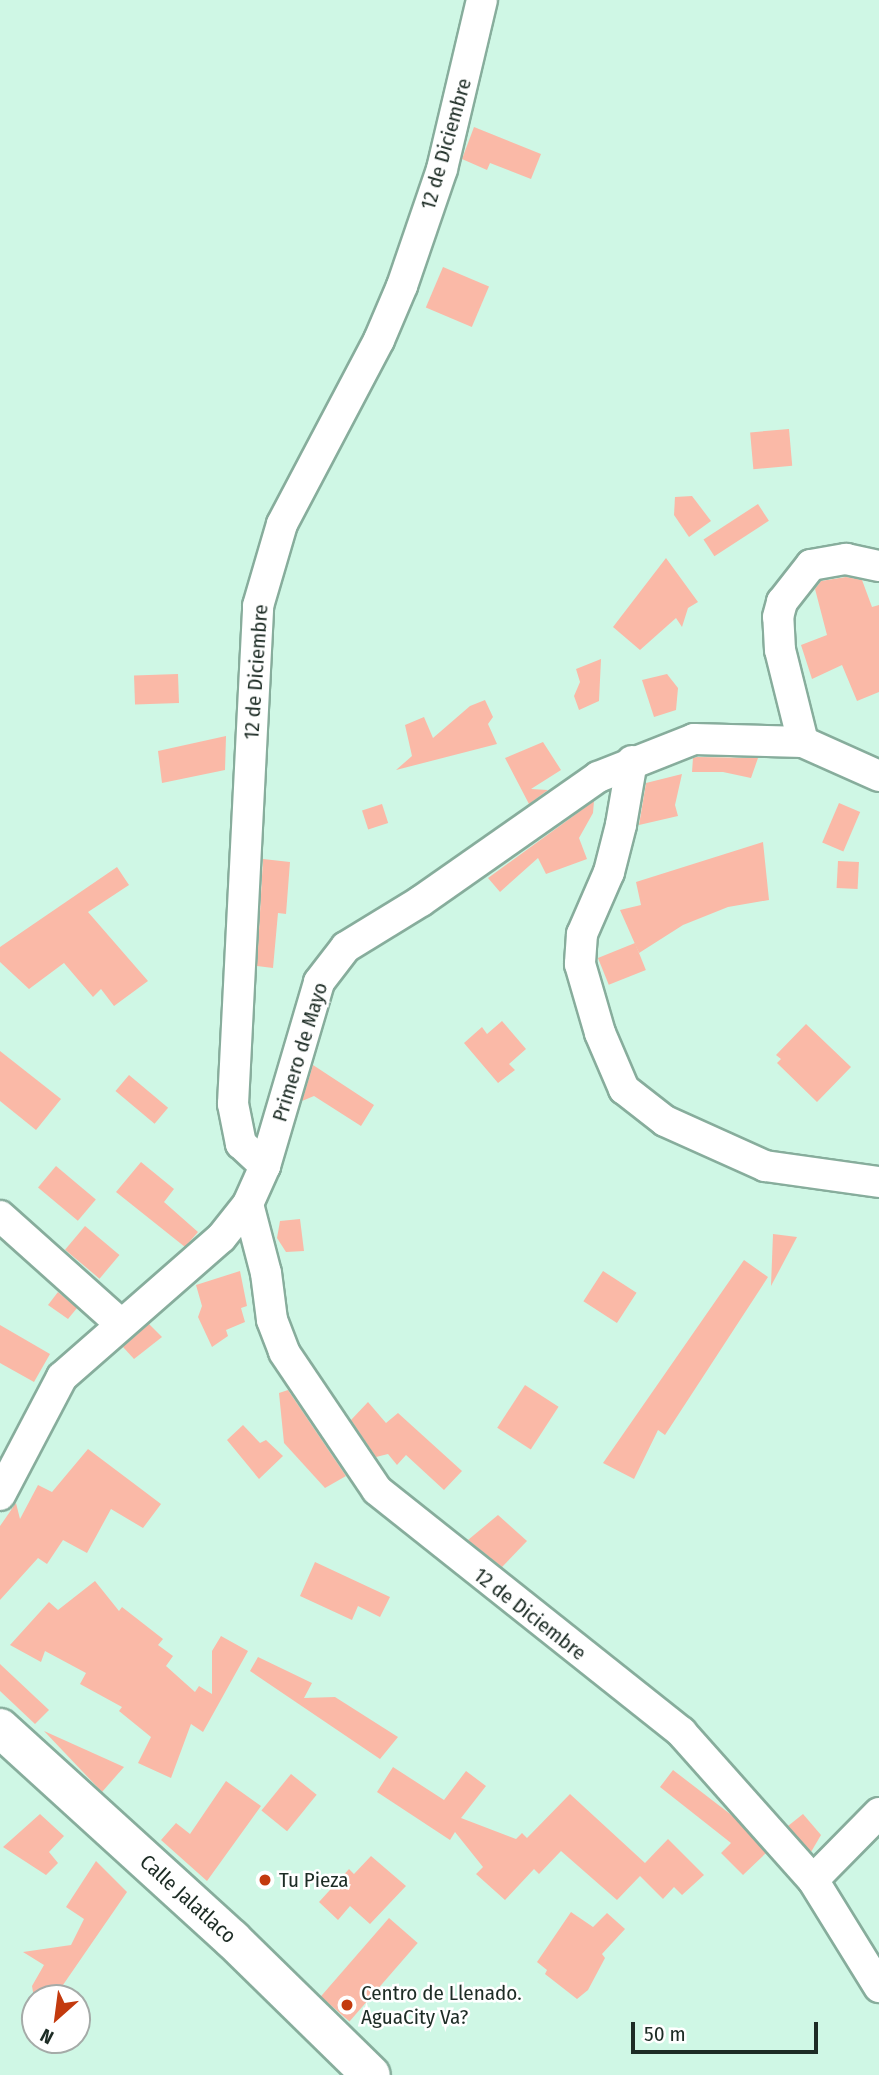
<!DOCTYPE html>
<style>
body{margin:0}
#map{position:relative;width:879px;height:2075px;overflow:hidden;background:#cff7e5;font-family:"Fira Sans Condensed",sans-serif}
div>[style]{position:absolute}
[style*='--x']{left:calc(var(--x)*1px);top:calc(var(--y)*1px);width:calc(var(--w)*1px);rotate:calc(var(--a)*1deg)}
.building>*{inset:0;background:#fab9a7;transform-origin:0 0}
.roads{filter:drop-shadow(2px 0 #87ad9c) drop-shadow(-2px 0 #87ad9c) drop-shadow(0 2px #87ad9c) drop-shadow(0 -2px #87ad9c)}
.minor>*{height:30px;margin:-15px;padding:0 15px;transform-origin:15px;border-radius:15px;background:#fff}
.major>*{height:38px;margin:-19px;padding:0 19px;transform-origin:19px;border-radius:19px;background:#fff}
.dots>*{width:19px;height:19px;translate:-50% -50%;box-sizing:border-box;border:4px solid #fff;border-radius:50%}
span{translate:-50% -50%;white-space:nowrap;text-align:center;line-height:1.15;-webkit-text-stroke:5px #fff;paint-order:stroke}
.street-label{font-size:21px;color:#1d2c25}
.poi-label{font-size:21px;color:#1d2c25}
.left{translate:0 -50%;text-align:left}
.north{position:absolute;left:21px;top:1984px;width:70px;height:70px;box-sizing:border-box;background:#fff;border:2px solid #a5aba8;border-radius:50%;rotate:208deg;font-size:19px;font-weight:700;line-height:28px;text-align:center;color:#1d2c25}
.north::after{content:'';display:block;margin:auto;width:24px;height:32px;background:#c33a0e;clip-path:polygon(50% 0,100% 100%,50% 72%,0 100%)}
.scale{position:absolute;left:631px;top:2022px;width:187px;height:32px;box-sizing:border-box;border:4px solid #1d2c25;border-top:0;padding-left:9px;font-size:21px;line-height:24px;white-space:nowrap;color:#1d2c25;-webkit-text-stroke:5px #fff;paint-order:stroke}
</style>
<div id="map">
<div class="building">
<div style="clip-path:polygon(474px 127px,541px 154px,531px 179px,490px 163px,487px 170px,462px 159px)"></div>
<div style="left:443px;top:267px;width:50px;height:44px;rotate:23deg"></div>
<div style="left:789px;top:429px;width:37px;height:39px;rotate:85deg"></div>
<div style="clip-path:polygon(692px 496px,711px 521px,689px 537px,674px 515px,675px 497px)"></div>
<div style="left:758px;top:504px;width:20px;height:65px;rotate:57deg"></div>
<div style="clip-path:polygon(666px 558px,698px 602px,688px 608px,682px 627px,676px 618px,640px 650px,613px 627px)"></div>
<div style="clip-path:polygon(846px 577px,862px 580px,872px 607px,879px 605px,879px 692px,857px 701px,842px 665px,812px 679px,801px 645px,827px 635px,815px 589px,821px 581px)"></div>
<div style="clip-path:polygon(601px 659px,599px 701px,579px 710px,574px 696px,580px 682px,576px 669px)"></div>
<div style="left:178px;top:674px;width:29px;height:44px;rotate:88deg"></div>
<div style="clip-path:polygon(667px 674px,678px 688px,676px 710px,654px 717px,642px 680px)"></div>
<div style="clip-path:polygon(485px 700px,493px 717px,488px 724px,497px 744px,396px 770px,412px 756px,405px 725px,424px 717px,433px 738px,470px 706px)"></div>
<div style="clip-path:polygon(226px 736px,225px 770px,162px 783px,158px 751px)"></div>
<div style="clip-path:polygon(543px 742px,561px 770px,531px 789px,548px 790px,529px 804px,505px 758px)"></div>
<div style="clip-path:polygon(693px 758px,697px 757px,758px 758px,751px 778px,723px 772px,692px 772px)"></div>
<div style="clip-path:polygon(682px 774px,675px 805px,678px 816px,639px 825px,646px 783px)"></div>
<div style="clip-path:polygon(594px 801px,593px 813px,579px 838px,587px 859px,546px 874px,538px 858px,500px 892px,488px 878px)"></div>
<div style="left:839px;top:803px;width:23px;height:43px;rotate:23deg"></div>
<div style="left:382px;top:804px;width:20px;height:21px;rotate:72deg"></div>
<div style="clip-path:polygon(763px 842px,769px 900px,728px 907px,683px 925px,639px 953px,620px 910px,641px 905px,636px 882px)"></div>
<div style="clip-path:polygon(263px 859px,290px 862px,286px 914px,278px 913px,273px 968px,257px 966px)"></div>
<div style="left:838px;top:861px;width:21px;height:27px;rotate:3deg"></div>
<div style="clip-path:polygon(117px 867px,129px 885px,88px 912px,148px 981px,114px 1006px,101px 989px,93px 997px,64px 963px,29px 989px,0 962px,0 947px)"></div>
<div style="left:635px;top:943px;width:29px;height:40px;rotate:68deg"></div>
<div style="clip-path:polygon(502px 1021px,526px 1049px,509px 1064px,515px 1070px,498px 1083px,464px 1043px,482px 1027px,487px 1034px)"></div>
<div style="clip-path:polygon(806px 1024px,851px 1067px,817px 1102px,777px 1063px,781px 1059px,776px 1055px)"></div>
<div style="clip-path:polygon(0 1051px,61px 1099px,36px 1130px,0 1101px)"></div>
<div style="clip-path:polygon(313px 1065px,374px 1105px,361px 1126px,314px 1096px,302px 1101px)"></div>
<div style="left:129px;top:1075px;width:51px;height:21px;rotate:40deg"></div>
<div style="clip-path:polygon(141px 1162px,174px 1189px,164px 1202px,198px 1232px,185px 1247px,116px 1192px)"></div>
<div style="left:56px;top:1166px;width:52px;height:28px;rotate:40deg"></div>
<div style="clip-path:polygon(300px 1219px,304px 1251px,286px 1252px,277px 1238px,280px 1221px)"></div>
<div style="left:85px;top:1226px;width:45px;height:31px;rotate:40deg"></div>
<div style="clip-path:polygon(773px 1234px,797px 1237px,771px 1286px)"></div>
<div style="clip-path:polygon(744px 1260px,768px 1277px,665px 1435px,658px 1430px,634px 1479px,603px 1463px)"></div>
<div style="clip-path:polygon(240px 1271px,247px 1306px,241px 1308px,245px 1322px,226px 1330px,228px 1336px,212px 1347px,198px 1317px,202px 1306px,196px 1285px)"></div>
<div style="left:603px;top:1271px;width:40px;height:36px;rotate:33deg"></div>
<div style="clip-path:polygon(58px 1292px,77px 1308px,68px 1319px,48px 1305px)"></div>
<div style="clip-path:polygon(149px 1324px,162px 1337px,134px 1359px,123px 1347px)"></div>
<div style="clip-path:polygon(0 1325px,50px 1354px,34px 1382px,0 1363px)"></div>
<div style="left:525px;top:1385px;width:40px;height:51px;rotate:33deg"></div>
<div style="clip-path:polygon(288px 1390px,346px 1476px,325px 1488px,284px 1443px,279px 1393px)"></div>
<div style="clip-path:polygon(368px 1402px,386px 1423px,398px 1413px,462px 1471px,444px 1490px,406px 1455px,397px 1465px,388px 1454px,376px 1457px,351px 1420px)"></div>
<div style="clip-path:polygon(243px 1425px,260px 1443px,266px 1440px,283px 1456px,259px 1479px,227px 1440px)"></div>
<div style="clip-path:polygon(88px 1449px,161px 1504px,143px 1528px,111px 1509px,87px 1553px,63px 1540px,47px 1564px,38px 1558px,0 1600px,0 1526px,16px 1503px,20px 1519px,38px 1485px,52px 1492px)"></div>
<div style="clip-path:polygon(498px 1515px,527px 1541px,502px 1567px,468px 1540px)"></div>
<div style="clip-path:polygon(315px 1562px,390px 1597px,380px 1617px,358px 1606px,352px 1620px,300px 1596px)"></div>
<div style="clip-path:polygon(95px 1581px,119px 1611px,122px 1607px,163px 1639px,158px 1645px,173px 1656px,166px 1666px,195px 1692px,199px 1686px,212px 1694px,212px 1651px,221px 1636px,248px 1651px,203px 1732px,191px 1724px,171px 1778px,138px 1763px,151px 1737px,119px 1711px,122px 1707px,80px 1684px,86px 1673px,45px 1651px,41px 1662px,10px 1645px,49px 1602px,58px 1610px)"></div>
<div style="clip-path:polygon(258px 1657px,312px 1683px,304px 1698px,335px 1697px,398px 1737px,380px 1759px,250px 1671px)"></div>
<div style="clip-path:polygon(0 1664px,49px 1710px,35px 1724px,0 1691px)"></div>
<div style="clip-path:polygon(44px 1731px,124px 1767px,102px 1792px)"></div>
<div style="clip-path:polygon(393px 1767px,444px 1800px,466px 1771px,486px 1786px,461px 1818px,516px 1839px,522px 1833px,527px 1838px,570px 1794px,645px 1863px,668px 1839px,704px 1875px,682px 1895px,674px 1887px,663px 1899px,640px 1876px,617px 1900px,561px 1851px,539px 1874px,534px 1869px,505px 1900px,476px 1874px,483px 1867px,455px 1832px,450px 1840px,377px 1792px)"></div>
<div style="clip-path:polygon(673px 1770px,734px 1817px,766px 1853px,743px 1875px,721px 1853px,731px 1843px,660px 1787px)"></div>
<div style="left:291px;top:1774px;width:33px;height:47px;rotate:39deg"></div>
<div style="clip-path:polygon(226px 1781px,261px 1806px,207px 1881px,161px 1840px,176px 1823px,190px 1834px)"></div>
<div style="clip-path:polygon(40px 1814px,64px 1836px,49px 1852px,58px 1863px,46px 1875px,3px 1847px)"></div>
<div style="clip-path:polygon(803px 1814px,821px 1835px,811px 1852px,788px 1826px)"></div>
<div style="clip-path:polygon(371px 1856px,406px 1886px,370px 1924px,350px 1906px,338px 1920px,319px 1902px,349px 1869px,354px 1874px)"></div>
<div style="clip-path:polygon(96px 1861px,127px 1892px,54px 1998px,34px 1998px,32px 1986px,44px 1965px,23px 1952px,71px 1945px,84px 1919px,66px 1907px)"></div>
<div style="clip-path:polygon(571px 1912px,593px 1927px,607px 1913px,625px 1929px,602px 1954px,605px 1958px,588px 1990px,577px 1999px,545px 1974px,547px 1970px,537px 1962px)"></div>
<div style="left:389px;top:1918px;width:38px;height:104px;rotate:41deg"></div>
</div>
<div class="roads">
<div class="minor">
<div style="--x:803;--y:742;--w:95;--a:-104"></div>
<div style="--x:780;--y:650;--w:33;--a:-93"></div>
<div style="--x:778;--y:617;--w:16;--a:-75"></div>
<div style="--x:782;--y:602;--w:47;--a:-51.9"></div>
<div style="--x:811;--y:565;--w:36;--a:-10"></div>
<div style="--x:846;--y:559;--w:34;--a:12"></div>
<div style="--x:632;--y:761;--w:65;--a:99.8"></div>
<div style="--x:621;--y:825;--w:49;--a:104.3"></div>
<div style="--x:609;--y:872;--w:68;--a:113.5"></div>
<div style="--x:582;--y:934;--w:30;--a:94"></div>
<div style="--x:580;--y:964;--w:72;--a:73.8"></div>
<div style="--x:600;--y:1033;--w:61;--a:66.8"></div>
<div style="--x:624;--y:1089;--w:52;--a:38"></div>
<div style="--x:665;--y:1121;--w:110;--a:24.2"></div>
<div style="--x:765;--y:1166;--w:115;--a:8"></div>
<div style="--x:265;--y:1166;--w:33;--a:-137"></div>
<div style="--x:241;--y:1144;--w:41;--a:-101.3"></div>
<div style="--x:233;--y:1104;--w:499;--a:-87.1"></div>
<div style="--x:258;--y:606;--w:85;--a:-73.7"></div>
<div style="--x:282;--y:524;--w:208;--a:-62.2"></div>
<div style="--x:379;--y:340;--w:59;--a:-66.9"></div>
<div style="--x:402;--y:286;--w:124;--a:-71.1"></div>
<div style="--x:442;--y:169;--w:174;--a:-76.7"></div>
<div style="--x:248;--y:1204;--w:71;--a:75.4"></div>
<div style="--x:266;--y:1273;--w:47;--a:82.7"></div>
<div style="--x:272;--y:1320;--w:34;--a:69"></div>
<div style="--x:284;--y:1352;--w:166;--a:56"></div>
<div style="--x:377;--y:1490;--w:389;--a:38.5"></div>
<div style="--x:681;--y:1732;--w:198;--a:48.3"></div>
<div style="--x:813;--y:1880;--w:126;--a:58.3"></div>
<div style="--x:0;--y:1216;--w:162;--a:41.8"></div>
<div style="--x:0;--y:1495;--w:133;--a:-62.3"></div>
<div style="--x:62;--y:1377;--w:211;--a:-41.2"></div>
<div style="--x:221;--y:1238;--w:43;--a:-51.5"></div>
<div style="--x:248;--y:1204;--w:42;--a:-65.9"></div>
<div style="--x:265;--y:1166;--w:192;--a:-73.6"></div>
<div style="--x:319;--y:982;--w:44;--a:-52.4"></div>
<div style="--x:346;--y:947;--w:88;--a:-31.5"></div>
<div style="--x:421;--y:901;--w:216;--a:-35"></div>
<div style="--x:598;--y:777;--w:103;--a:-21.6"></div>
<div style="--x:694;--y:739;--w:109;--a:1.6"></div>
<div style="--x:803;--y:742;--w:83;--a:24.1"></div>
<div style="--x:813;--y:1880;--w:94;--a:-45.4"></div>
</div>
<div class="major">
<div style="--x:0;--y:1728;--w:314;--a:42.3"></div>
<div style="--x:232;--y:1939;--w:194;--a:44.4"></div>
</div>
</div>
<div class="dots">
<div style="left:265px;top:1880px;background:#c33a0e"></div>
<div style="left:347px;top:2005px;background:#c33a0e"></div>
</div>
<div class="street-label">
<span style="left:446px;top:144px;rotate:-74deg">12 de Diciembre</span>
<span style="left:256px;top:672px;rotate:-86deg">12 de Diciembre</span>
<span style="left:300px;top:1052px;rotate:-73deg">Primero de Mayo</span>
<span style="left:530px;top:1614px;rotate:38deg">12 de Diciembre</span>
<span style="left:188px;top:1899px;rotate:42deg">Calle Jalatlaco</span>
</div>
<div class="poi-label">
<span class="left" style="left:279px;top:1880px">Tu Pieza</span>
<span class="left" style="left:361px;top:2005px">Centro de Llenado.<br>AguaCity Va?</span>
</div>
<div class="north">N</div>
<div class="scale">50 m</div>
</div>
